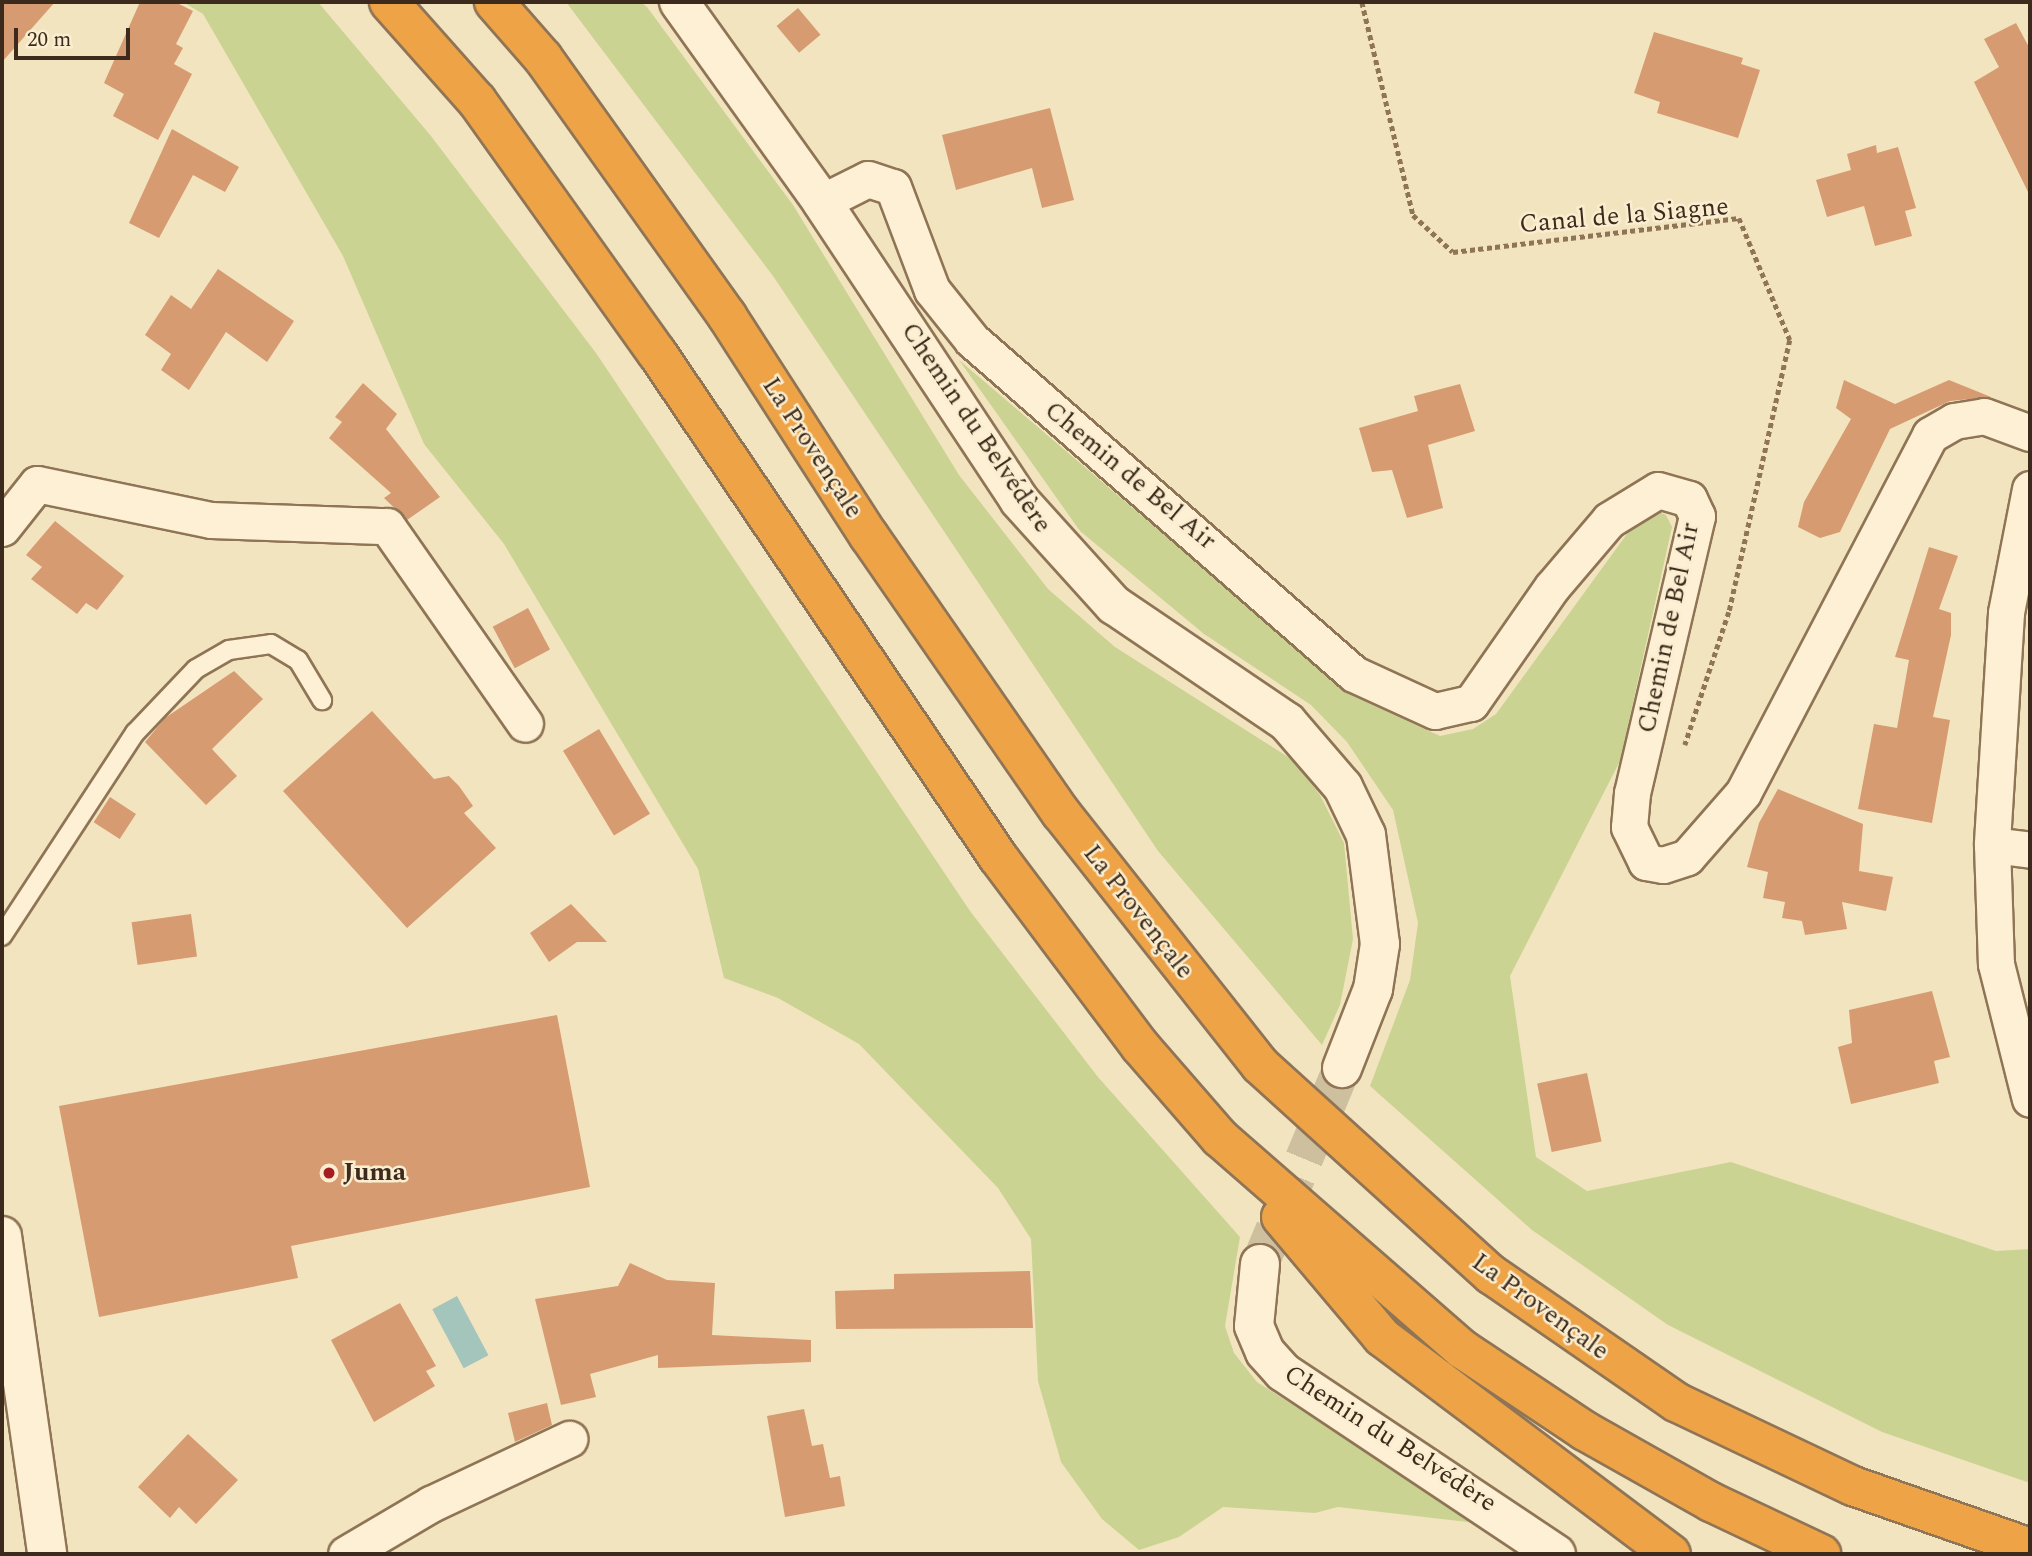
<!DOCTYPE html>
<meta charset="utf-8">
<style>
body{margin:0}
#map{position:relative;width:2032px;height:1556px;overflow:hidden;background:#f3e4c0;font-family:Spectral,serif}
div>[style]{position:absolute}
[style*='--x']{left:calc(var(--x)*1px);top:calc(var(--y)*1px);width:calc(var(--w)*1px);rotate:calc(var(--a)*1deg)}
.green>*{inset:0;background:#cbd392}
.water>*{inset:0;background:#a3c5bb;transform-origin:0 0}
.building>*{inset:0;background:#d69b71;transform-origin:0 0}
.secondary-tunnel>*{height:38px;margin-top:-19px;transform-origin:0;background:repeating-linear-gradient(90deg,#cebf9f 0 38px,transparent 0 57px)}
.path>*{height:4.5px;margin-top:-2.25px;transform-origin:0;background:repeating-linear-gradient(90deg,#8f7455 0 5px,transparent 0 8.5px)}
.roads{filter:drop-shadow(2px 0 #8f7455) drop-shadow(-2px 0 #8f7455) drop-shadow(0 2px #8f7455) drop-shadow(0 -2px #8f7455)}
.lane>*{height:18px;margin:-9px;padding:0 9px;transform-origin:9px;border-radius:9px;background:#fdf0d4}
.street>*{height:35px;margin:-17.5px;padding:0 17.5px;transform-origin:17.5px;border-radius:17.5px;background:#fdf0d4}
.secondary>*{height:38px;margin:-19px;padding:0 19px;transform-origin:19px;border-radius:19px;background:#fdf0d4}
.highway>*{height:38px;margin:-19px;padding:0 19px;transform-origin:19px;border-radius:19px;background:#eda346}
.dots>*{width:19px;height:19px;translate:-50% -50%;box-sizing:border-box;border:4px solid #faedd0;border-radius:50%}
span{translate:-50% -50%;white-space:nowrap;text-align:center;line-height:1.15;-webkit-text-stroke:5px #faedd0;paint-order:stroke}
.street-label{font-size:26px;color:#3c2b1c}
.poi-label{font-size:26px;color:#3c2b1c;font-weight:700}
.left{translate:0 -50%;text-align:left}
.frame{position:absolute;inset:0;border:4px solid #3c2b1c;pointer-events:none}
.scale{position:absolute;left:14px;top:28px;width:116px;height:32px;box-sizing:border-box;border:4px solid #3c2b1c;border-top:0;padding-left:9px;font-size:21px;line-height:24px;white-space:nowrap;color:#3c2b1c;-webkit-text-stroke:5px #faedd0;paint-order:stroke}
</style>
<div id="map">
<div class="green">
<div style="clip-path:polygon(183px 2px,318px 2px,431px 136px,596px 353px,970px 911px,1098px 1077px,1240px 1237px,1225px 1326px,1234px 1353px,1257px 1382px,1476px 1523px,1338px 1507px,1315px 1513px,1223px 1507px,1179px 1537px,1139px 1550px,1102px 1519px,1061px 1462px,1038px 1381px,1031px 1239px,998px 1188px,859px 1044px,778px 998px,724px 978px,698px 869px,504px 544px,424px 444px,343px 256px,203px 14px)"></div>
<div style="clip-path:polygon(566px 2px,641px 2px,647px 7px,793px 205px,959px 475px,1048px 589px,1115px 647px,1293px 760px,1320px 795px,1344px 843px,1353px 939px,1340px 1005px,1322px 1045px,1158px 851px,773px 276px)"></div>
<div style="clip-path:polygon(959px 360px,1355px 697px,1440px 736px,1473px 729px,1496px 714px,1640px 516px,1652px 509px,1666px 515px,1672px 527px,1620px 761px,1510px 976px,1536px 1157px,1587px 1191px,1731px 1162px,1996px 1251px,2030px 1249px,2030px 1483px,1882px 1432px,1668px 1325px,1532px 1230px,1370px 1086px,1410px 980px,1418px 923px,1393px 810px,1347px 742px,1311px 705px,1204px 634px,1080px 531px)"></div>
</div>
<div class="water">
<div style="left:457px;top:1296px;width:67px;height:28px;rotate:62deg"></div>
</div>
<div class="building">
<div style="clip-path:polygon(2px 2px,55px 2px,2px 62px)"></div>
<div style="clip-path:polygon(140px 2px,175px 2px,193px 11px,176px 44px,183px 48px,174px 64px,192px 74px,158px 140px,113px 116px,124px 94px,104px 83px)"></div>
<div style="left:798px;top:8px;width:35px;height:28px;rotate:50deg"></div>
<div style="clip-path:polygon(2016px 23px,2030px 49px,2030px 196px,1974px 82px,1999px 67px,1984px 39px)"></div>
<div style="clip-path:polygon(1654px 32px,1743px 58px,1741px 64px,1760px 70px,1738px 138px,1657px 113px,1660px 102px,1634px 93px)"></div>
<div style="clip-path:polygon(1050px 108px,1074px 200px,1042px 208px,1032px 168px,956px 190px,942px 135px)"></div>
<div style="clip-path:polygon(172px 129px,239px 167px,225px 192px,193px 175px,159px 238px,129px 223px)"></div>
<div style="clip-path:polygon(1876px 145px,1877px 153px,1898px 147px,1916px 208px,1905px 211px,1912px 236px,1875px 246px,1864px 206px,1827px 217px,1816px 180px,1851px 170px,1847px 154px)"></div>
<div style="clip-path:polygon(218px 269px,294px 321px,267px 362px,226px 332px,189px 390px,161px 370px,171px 354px,145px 335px,171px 295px,191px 309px)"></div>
<div style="clip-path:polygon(1844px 380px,1895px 404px,1949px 380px,1991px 397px,1950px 401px,1890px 429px,1840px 532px,1820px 538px,1798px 527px,1804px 502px,1851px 419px,1836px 408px)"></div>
<div style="clip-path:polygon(363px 383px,397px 414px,386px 429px,440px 497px,407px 520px,384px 498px,391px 493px,329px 438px,342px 422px,335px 417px)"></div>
<div style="clip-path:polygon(1460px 384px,1475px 431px,1428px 445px,1443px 508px,1407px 518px,1392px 470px,1372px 472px,1359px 428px,1418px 411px,1414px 396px)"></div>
<div style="clip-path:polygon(55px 521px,124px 576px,97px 610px,86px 603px,77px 614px,31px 579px,42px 567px,26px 555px)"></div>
<div style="clip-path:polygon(1929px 547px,1958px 556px,1939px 609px,1951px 613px,1951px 635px,1933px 717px,1950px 720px,1932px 823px,1858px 809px,1874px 724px,1897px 728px,1909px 660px,1895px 657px)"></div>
<div style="left:528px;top:608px;width:47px;height:40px;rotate:62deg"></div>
<div style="clip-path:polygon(234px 671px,263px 699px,212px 749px,237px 776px,206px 805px,145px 742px,165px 718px)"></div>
<div style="clip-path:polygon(372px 711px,434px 779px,449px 776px,459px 786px,473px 806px,464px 813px,496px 848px,407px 928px,283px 791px)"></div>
<div style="left:599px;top:729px;width:99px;height:42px;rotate:59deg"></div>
<div style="clip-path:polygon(1778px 789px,1863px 824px,1859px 871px,1893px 877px,1886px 911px,1842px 902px,1847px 929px,1805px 935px,1802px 921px,1782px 918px,1785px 902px,1763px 898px,1768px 872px,1747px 867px,1759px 823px)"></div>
<div style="left:110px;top:797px;width:31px;height:30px;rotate:33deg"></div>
<div style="clip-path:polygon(571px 904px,607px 942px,577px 942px,549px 962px,530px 933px)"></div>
<div style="left:191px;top:914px;width:43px;height:60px;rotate:82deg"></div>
<div style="clip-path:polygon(1932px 991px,1950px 1057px,1934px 1061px,1939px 1083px,1851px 1104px,1838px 1047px,1852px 1043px,1849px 1010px)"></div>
<div style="clip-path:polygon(557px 1015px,590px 1187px,291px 1246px,298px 1278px,99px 1317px,59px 1106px)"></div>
<div style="left:1587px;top:1073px;width:70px;height:51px;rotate:78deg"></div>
<div style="clip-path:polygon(630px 1263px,667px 1280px,715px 1283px,712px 1335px,811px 1340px,811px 1362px,658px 1368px,658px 1355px,590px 1374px,596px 1397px,561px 1405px,535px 1299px,618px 1286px)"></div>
<div style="clip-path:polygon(1030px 1271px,1033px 1328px,836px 1329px,835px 1291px,894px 1289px,894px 1274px)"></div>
<div style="clip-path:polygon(400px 1303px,436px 1366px,426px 1371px,435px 1386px,374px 1422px,331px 1340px)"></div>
<div style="clip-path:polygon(547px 1403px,552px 1425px,515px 1442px,508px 1413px)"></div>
<div style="clip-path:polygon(804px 1409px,812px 1446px,823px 1444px,830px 1478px,840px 1476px,845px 1506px,785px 1517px,767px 1416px)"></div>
<div style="clip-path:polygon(188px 1434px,238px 1480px,196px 1524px,179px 1507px,170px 1518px,138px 1487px)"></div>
</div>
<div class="secondary-tunnel">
<div style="--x:1260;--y:1264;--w:212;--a:-67.3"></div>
</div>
<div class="path">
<div style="--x:1362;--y:2;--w:219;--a:76.5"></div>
<div style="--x:1413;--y:215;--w:54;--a:42.8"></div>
<div style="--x:1453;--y:252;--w:288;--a:-6.8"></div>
<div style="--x:1739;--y:218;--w:132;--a:67.3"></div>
<div style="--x:1790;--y:340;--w:279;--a:102.6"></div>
<div style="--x:1729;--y:612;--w:140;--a:108.3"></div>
</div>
<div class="roads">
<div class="lane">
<div style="--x:2;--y:936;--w:243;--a:-56.8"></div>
<div style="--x:135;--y:733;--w:88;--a:-46.4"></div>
<div style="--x:196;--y:669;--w:38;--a:-30"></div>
<div style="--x:229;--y:650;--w:42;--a:-8.1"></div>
<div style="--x:271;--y:644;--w:31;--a:31"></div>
<div style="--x:298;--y:660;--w:47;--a:59"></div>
</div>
<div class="street">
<div style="--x:822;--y:202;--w:51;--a:-26.6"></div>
<div style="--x:868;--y:179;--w:26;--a:18"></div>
<div style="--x:893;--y:187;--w:110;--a:69.3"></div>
<div style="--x:932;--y:290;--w:64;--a:51.3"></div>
<div style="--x:972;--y:340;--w:507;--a:41.16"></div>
<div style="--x:1354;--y:674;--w:89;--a:24.6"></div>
<div style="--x:1435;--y:711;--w:37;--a:-13"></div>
<div style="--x:1471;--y:703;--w:141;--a:-55.1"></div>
<div style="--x:1552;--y:587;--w:88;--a:-49.6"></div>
<div style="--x:1609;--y:520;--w:57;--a:-31.5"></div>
<div style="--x:1658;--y:490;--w:32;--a:16"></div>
<div style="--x:1689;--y:499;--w:19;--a:65"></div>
<div style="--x:1697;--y:516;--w:285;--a:103.2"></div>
<div style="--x:1632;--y:793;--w:34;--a:95"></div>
<div style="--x:1629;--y:827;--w:39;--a:64"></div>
<div style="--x:1646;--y:862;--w:17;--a:10"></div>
<div style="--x:1663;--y:865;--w:25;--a:-18"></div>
<div style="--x:1687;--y:857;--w:85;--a:-48.8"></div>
<div style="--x:1743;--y:793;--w:404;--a:-62.4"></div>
<div style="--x:1930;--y:435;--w:28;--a:-30"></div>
<div style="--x:1954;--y:421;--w:30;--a:-9"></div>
<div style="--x:1984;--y:416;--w:49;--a:20.3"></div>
<div style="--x:2030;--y:489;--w:126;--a:101"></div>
<div style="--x:2006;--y:613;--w:232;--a:93.5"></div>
<div style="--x:1992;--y:845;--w:38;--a:7"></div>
<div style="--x:2;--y:528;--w:56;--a:-51.5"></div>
<div style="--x:37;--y:484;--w:178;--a:11.7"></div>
<div style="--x:211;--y:520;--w:176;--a:2"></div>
<div style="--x:387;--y:526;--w:241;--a:55.1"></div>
<div style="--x:1992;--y:845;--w:119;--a:88.1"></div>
<div style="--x:1996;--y:964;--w:139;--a:75.9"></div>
<div style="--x:346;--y:1554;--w:99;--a:-30.5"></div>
<div style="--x:431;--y:1504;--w:153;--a:-25.2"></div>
</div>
<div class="secondary">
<div style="--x:679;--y:2;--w:246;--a:54.4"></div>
<div style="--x:822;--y:202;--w:357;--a:56.5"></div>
<div style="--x:1019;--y:500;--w:142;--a:47.9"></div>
<div style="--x:1114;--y:605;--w:209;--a:34.1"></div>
<div style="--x:1287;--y:722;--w:86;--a:49.3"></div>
<div style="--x:1343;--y:787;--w:53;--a:64.4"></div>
<div style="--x:1366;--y:835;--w:110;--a:82.7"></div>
<div style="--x:1380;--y:944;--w:46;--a:98.8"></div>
<div style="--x:1373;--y:989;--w:85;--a:111.4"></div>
<div style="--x:2;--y:1236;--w:321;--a:81.9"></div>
<div style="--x:1260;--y:1264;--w:62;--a:95.5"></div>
<div style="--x:1254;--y:1326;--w:28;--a:67"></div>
<div style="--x:1265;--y:1352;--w:27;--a:48"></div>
<div style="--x:1283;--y:1372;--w:328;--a:33.7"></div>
</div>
<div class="highway">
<div style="--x:389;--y:2;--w:132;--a:48.4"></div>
<div style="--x:477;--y:101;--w:310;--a:54.5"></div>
<div style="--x:657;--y:353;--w:609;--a:55.92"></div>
<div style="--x:998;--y:857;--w:236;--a:53.1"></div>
<div style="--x:1140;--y:1046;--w:122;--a:49"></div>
<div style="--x:1220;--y:1138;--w:321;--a:41.1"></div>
<div style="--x:1462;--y:1349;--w:148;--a:33.7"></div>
<div style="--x:1585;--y:1431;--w:145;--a:29.4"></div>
<div style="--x:1711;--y:1502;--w:122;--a:25.3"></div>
<div style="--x:494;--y:2;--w:74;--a:48.8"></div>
<div style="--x:543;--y:58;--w:317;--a:54.5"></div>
<div style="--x:727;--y:316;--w:262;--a:57.2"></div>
<div style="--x:869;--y:536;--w:337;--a:55.3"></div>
<div style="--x:1061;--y:813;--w:321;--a:51.7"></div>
<div style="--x:1260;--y:1065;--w:313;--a:42.2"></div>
<div style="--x:1492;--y:1275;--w:224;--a:34.6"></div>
<div style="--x:1676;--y:1402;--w:196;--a:25.4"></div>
<div style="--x:1853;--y:1486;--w:188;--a:19.3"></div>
<div style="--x:1281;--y:1217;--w:157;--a:49.9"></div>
<div style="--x:1382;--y:1337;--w:361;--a:36.9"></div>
</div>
</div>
<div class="dots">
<div style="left:329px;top:1173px;background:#a51e1f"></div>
</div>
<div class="street-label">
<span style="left:1624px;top:216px;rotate:-5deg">Canal de la Siagne</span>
<span style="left:976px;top:428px;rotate:56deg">Chemin du Belvédère</span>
<span style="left:812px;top:448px;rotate:57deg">La Provençale</span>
<span style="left:1130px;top:476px;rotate:40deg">Chemin de Bel Air</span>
<span style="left:1669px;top:628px;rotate:-78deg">Chemin de Bel Air</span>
<span style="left:1138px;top:912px;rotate:52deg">La Provençale</span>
<span style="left:1540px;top:1307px;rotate:36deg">La Provençale</span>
<span style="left:1390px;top:1439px;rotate:33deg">Chemin du Belvédère</span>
</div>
<div class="poi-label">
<span class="left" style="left:343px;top:1173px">Juma</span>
</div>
<div class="frame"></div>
<div class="scale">20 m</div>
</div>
